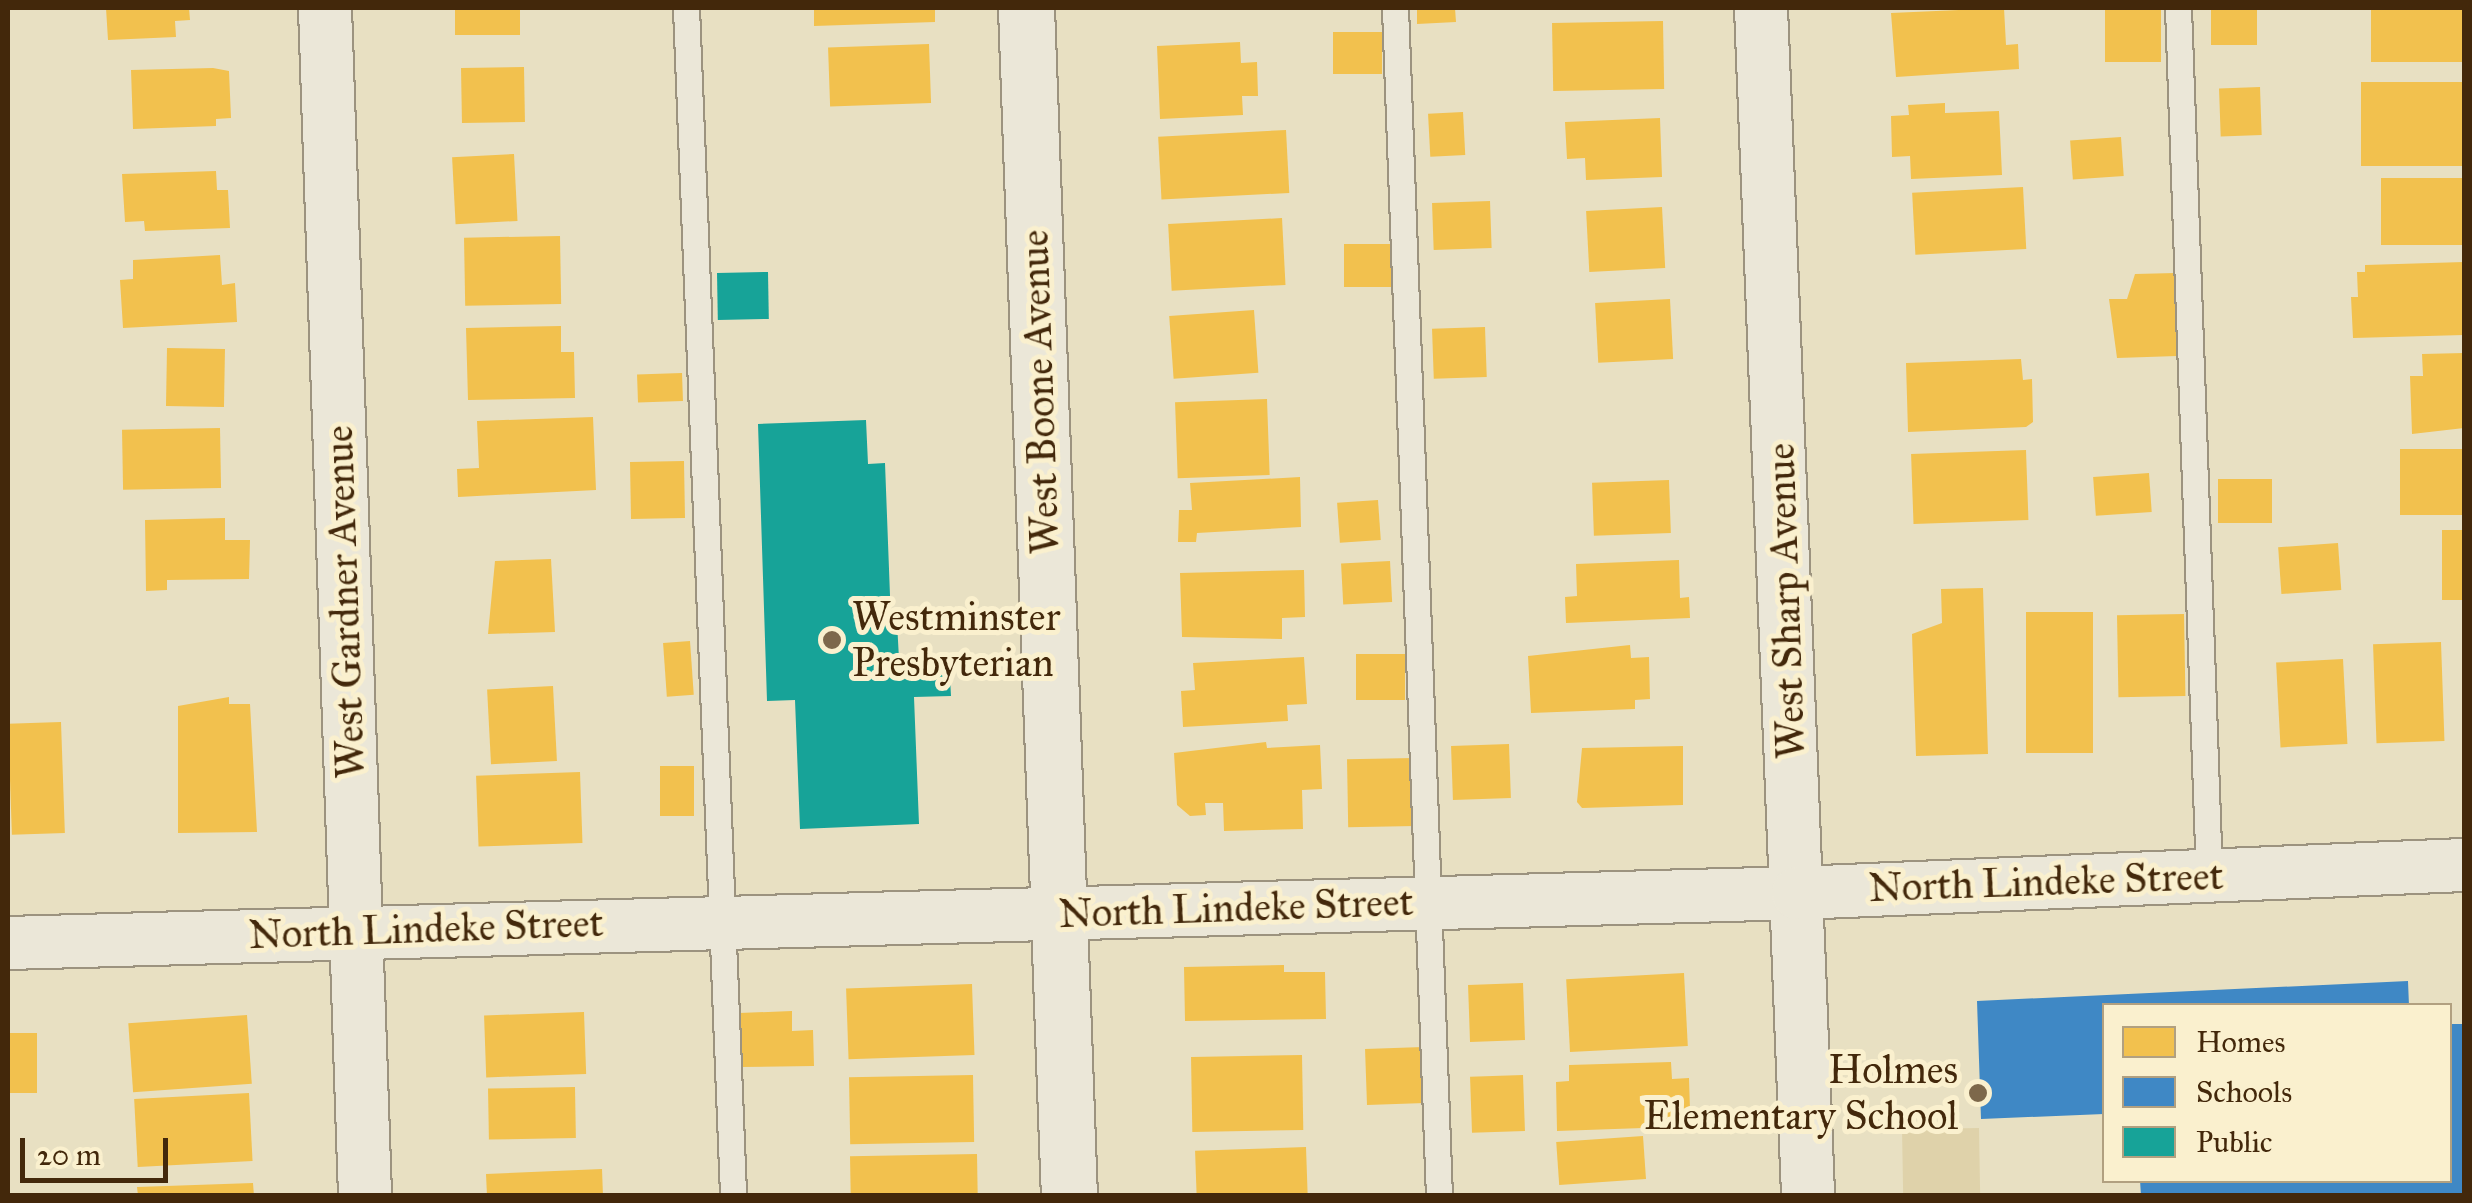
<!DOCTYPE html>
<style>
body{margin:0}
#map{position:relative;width:2472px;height:1203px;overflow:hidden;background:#e8e0c2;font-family:"IM FELL Great Primer",serif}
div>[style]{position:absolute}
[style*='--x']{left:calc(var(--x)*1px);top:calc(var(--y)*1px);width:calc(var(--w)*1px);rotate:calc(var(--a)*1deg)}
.green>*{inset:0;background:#dfd2aa;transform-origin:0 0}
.homes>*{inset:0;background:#f2c14e;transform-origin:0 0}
.schools>*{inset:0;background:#3f88c5}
.public>*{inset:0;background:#17a398;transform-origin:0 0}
.roads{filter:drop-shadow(2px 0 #9c937f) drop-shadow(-2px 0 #9c937f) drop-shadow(0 2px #9c937f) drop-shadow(0 -2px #9c937f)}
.service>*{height:25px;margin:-12.5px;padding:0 12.5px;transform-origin:12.5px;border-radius:12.5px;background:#ebe7d8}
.minor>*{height:52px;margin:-26px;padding:0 26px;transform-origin:26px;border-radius:26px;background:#ebe7d8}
.secondary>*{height:55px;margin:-27.5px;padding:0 27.5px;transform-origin:27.5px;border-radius:27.5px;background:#ebe7d8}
.dots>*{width:28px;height:28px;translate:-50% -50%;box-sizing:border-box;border:5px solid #faf0ce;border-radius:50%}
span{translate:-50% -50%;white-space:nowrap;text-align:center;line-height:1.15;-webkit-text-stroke:10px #faf0ce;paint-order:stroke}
.street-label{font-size:40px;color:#43280b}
.poi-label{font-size:40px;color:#43280b}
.left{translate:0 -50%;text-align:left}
.right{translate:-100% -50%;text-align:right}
.frame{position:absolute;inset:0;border:10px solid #43280b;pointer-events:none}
.legend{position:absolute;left:2102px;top:1003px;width:350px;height:180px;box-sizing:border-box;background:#faf0ce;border:2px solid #b1a080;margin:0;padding:12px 18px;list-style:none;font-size:30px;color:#43280b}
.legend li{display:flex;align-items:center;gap:20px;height:50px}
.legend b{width:50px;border:2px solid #b1a080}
.scale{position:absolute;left:20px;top:1138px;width:148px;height:45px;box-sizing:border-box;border:5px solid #43280b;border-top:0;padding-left:12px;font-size:30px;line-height:35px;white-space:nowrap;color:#43280b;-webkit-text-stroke:8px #faf0ce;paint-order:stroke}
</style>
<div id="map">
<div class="green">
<div style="left:1979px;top:1128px;width:67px;height:77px;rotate:89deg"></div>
</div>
<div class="homes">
<div style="clip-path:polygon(106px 8px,189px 8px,190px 20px,175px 21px,176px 37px,108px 40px)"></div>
<div style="left:455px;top:8px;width:65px;height:27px"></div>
<div style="clip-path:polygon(814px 8px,935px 8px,935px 22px,814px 26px)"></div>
<div style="clip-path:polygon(1417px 8px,1455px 8px,1456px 22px,1417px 24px)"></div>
<div style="clip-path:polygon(2004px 8px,2006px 45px,2018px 44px,2019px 69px,1896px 77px,1891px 13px)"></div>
<div style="left:2105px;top:8px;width:56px;height:54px"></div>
<div style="left:2211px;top:8px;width:46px;height:37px"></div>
<div style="left:2371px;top:8px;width:93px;height:54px"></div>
<div style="left:1663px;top:21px;width:68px;height:111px;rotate:89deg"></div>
<div style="left:1333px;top:32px;width:49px;height:42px"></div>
<div style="clip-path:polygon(1240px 42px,1241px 63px,1257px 62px,1258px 96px,1242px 96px,1243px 115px,1160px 119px,1157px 46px)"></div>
<div style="left:929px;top:44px;width:59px;height:101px;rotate:88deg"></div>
<div style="left:524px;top:67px;width:55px;height:63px;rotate:89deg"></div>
<div style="clip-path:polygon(213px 68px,229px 71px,231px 118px,216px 119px,216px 126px,133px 129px,131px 70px)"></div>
<div style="left:2464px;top:82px;width:84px;height:103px;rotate:90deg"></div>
<div style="left:2260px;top:87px;width:48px;height:41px;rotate:88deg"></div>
<div style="clip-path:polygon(1945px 103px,1945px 113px,1999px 111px,2002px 175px,1911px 179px,1910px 156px,1892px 157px,1891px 116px,1909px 115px,1908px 105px)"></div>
<div style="left:1463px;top:112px;width:43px;height:35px;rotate:87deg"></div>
<div style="clip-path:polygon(1660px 118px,1662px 177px,1586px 180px,1585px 158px,1567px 159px,1565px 122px)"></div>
<div style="left:1286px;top:130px;width:63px;height:128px;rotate:87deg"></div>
<div style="left:2121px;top:137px;width:39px;height:51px;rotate:86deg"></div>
<div style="left:514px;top:154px;width:67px;height:62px;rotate:87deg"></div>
<div style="clip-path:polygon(216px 171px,217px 190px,228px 190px,230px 228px,145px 231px,144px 221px,125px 222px,122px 174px)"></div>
<div style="left:2381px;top:178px;width:83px;height:67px"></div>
<div style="left:2023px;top:187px;width:62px;height:111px;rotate:87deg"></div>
<div style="left:1490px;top:201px;width:47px;height:58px;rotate:88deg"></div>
<div style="left:1662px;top:207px;width:61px;height:76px;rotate:87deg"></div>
<div style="left:1282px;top:218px;width:67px;height:114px;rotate:87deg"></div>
<div style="left:560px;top:236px;width:68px;height:96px;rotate:89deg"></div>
<div style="left:1344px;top:244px;width:49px;height:43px"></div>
<div style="clip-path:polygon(220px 255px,222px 285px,235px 283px,237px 322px,123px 328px,120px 280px,133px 279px,133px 260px)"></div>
<div style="clip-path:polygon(2464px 262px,2464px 335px,2353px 338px,2351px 297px,2358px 297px,2357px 272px,2365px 272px,2365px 265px)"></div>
<div style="clip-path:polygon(2175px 273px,2177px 356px,2117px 358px,2109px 299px,2127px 299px,2135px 274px)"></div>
<div style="left:1670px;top:299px;width:60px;height:75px;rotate:87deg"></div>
<div style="left:1254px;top:310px;width:63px;height:85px;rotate:86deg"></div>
<div style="clip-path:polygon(561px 326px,561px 352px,574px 352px,575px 398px,468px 400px,466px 328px)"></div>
<div style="left:1485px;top:327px;width:50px;height:53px;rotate:88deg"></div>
<div style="left:167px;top:348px;width:58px;height:58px;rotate:1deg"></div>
<div style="clip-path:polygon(2464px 353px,2464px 428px,2412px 434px,2410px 376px,2423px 376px,2422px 354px)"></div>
<div style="clip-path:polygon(2021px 359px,2023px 380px,2032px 379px,2033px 422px,2026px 427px,1908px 432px,1906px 363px)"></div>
<div style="left:682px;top:373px;width:28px;height:45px;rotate:88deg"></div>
<div style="left:1267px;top:399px;width:76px;height:92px;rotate:88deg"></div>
<div style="clip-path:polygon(593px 417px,596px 490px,458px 497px,457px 469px,479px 468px,477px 421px)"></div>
<div style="left:220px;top:428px;width:60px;height:98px;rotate:89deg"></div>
<div style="left:2464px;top:449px;width:66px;height:64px;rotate:90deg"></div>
<div style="left:2026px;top:450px;width:70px;height:115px;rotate:88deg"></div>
<div style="left:684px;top:461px;width:57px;height:54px;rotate:89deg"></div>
<div style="left:2149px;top:473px;width:39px;height:56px;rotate:86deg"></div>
<div style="clip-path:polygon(1300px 477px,1301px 527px,1197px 533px,1196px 542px,1178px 542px,1179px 510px,1192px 510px,1190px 483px)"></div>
<div style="left:2272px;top:479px;width:44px;height:54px;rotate:90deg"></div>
<div style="left:1669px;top:480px;width:53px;height:77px;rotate:88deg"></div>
<div style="left:1378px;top:500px;width:40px;height:41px;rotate:86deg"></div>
<div style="clip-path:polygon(225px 518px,225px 540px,250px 540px,249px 579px,167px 580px,167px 590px,146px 591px,145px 520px)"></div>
<div style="left:2442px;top:530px;width:22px;height:70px"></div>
<div style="left:2338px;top:543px;width:47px;height:60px;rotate:86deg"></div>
<div style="clip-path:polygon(551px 559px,555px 632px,488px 634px,495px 561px)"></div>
<div style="clip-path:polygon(1679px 560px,1680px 598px,1689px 597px,1690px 618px,1566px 623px,1565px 597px,1577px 596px,1576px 564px)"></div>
<div style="left:1390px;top:561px;width:41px;height:49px;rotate:87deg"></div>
<div style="clip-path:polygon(1304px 570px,1305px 617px,1282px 618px,1282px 639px,1182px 637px,1180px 573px)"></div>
<div style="clip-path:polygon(1983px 588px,1988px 754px,1916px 756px,1912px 634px,1942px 623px,1941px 589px)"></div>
<div style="left:2026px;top:612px;width:67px;height:141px"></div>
<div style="left:2184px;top:614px;width:82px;height:67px;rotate:89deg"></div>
<div style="left:690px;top:641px;width:54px;height:27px;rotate:86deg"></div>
<div style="left:2441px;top:642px;width:99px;height:68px;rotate:88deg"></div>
<div style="clip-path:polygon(1630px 645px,1631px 658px,1649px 657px,1650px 699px,1635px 700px,1635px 709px,1531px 713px,1528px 656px)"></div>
<div style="left:1356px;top:654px;width:49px;height:46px"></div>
<div style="clip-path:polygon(1304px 657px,1307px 704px,1287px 705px,1288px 721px,1183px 727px,1181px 691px,1195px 690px,1193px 663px)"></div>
<div style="left:2343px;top:659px;width:85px;height:67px;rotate:87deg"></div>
<div style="left:553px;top:686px;width:75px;height:66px;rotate:87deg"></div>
<div style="clip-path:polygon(229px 697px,229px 704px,250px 704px,257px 832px,178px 833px,178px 706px)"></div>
<div style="left:61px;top:722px;width:111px;height:53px;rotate:88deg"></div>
<div style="clip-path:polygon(1266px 742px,1267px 748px,1320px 745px,1322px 789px,1302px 790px,1303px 829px,1224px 831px,1223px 803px,1205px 803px,1206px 815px,1190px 816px,1177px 805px,1174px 753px)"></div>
<div style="left:1509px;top:744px;width:54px;height:58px;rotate:88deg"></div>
<div style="clip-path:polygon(1683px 746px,1683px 805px,1582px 808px,1577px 802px,1582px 748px)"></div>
<div style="left:1414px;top:758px;width:68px;height:67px;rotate:89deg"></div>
<div style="left:694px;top:766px;width:50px;height:34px;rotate:90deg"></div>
<div style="left:580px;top:772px;width:71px;height:104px;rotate:88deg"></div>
<div style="clip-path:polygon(1284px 965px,1284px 972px,1325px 972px,1326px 1019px,1185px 1021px,1184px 967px)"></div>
<div style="left:1684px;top:973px;width:73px;height:118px;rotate:87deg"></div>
<div style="left:1523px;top:983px;width:57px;height:55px;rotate:88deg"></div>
<div style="left:972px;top:984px;width:71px;height:126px;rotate:88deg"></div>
<div style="clip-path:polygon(792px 1011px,792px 1031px,813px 1030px,814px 1066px,740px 1067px,739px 1013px)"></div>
<div style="left:584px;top:1012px;width:62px;height:100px;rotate:88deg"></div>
<div style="left:247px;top:1015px;width:69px;height:119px;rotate:86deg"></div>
<div style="left:8px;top:1033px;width:29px;height:60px"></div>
<div style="left:1423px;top:1047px;width:56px;height:58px;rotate:88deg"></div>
<div style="left:1302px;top:1055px;width:75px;height:111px;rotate:89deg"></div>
<div style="clip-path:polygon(1671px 1062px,1672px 1079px,1689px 1078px,1690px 1110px,1672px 1111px,1672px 1127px,1557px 1131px,1556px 1082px,1569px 1081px,1569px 1065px)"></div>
<div style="left:973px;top:1075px;width:67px;height:124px;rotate:89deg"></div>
<div style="left:1523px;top:1075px;width:56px;height:53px;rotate:88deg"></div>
<div style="left:575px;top:1087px;width:51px;height:87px;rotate:89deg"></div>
<div style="left:249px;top:1093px;width:68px;height:115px;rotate:87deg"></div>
<div style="left:1643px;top:1136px;width:43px;height:87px;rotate:86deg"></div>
<div style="left:1306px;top:1147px;width:49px;height:111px;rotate:88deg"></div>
<div style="left:977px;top:1154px;width:42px;height:127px;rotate:89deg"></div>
<div style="clip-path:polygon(602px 1169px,603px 1196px,487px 1196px,486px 1174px)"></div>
<div style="clip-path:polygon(253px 1183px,254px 1196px,138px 1196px,137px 1187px)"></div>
</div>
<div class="schools">
<div style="clip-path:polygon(2408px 981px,2409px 1006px,2104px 1006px,2104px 1114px,1981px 1119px,1977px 1001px)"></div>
<div style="clip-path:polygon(2450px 1024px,2464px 1024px,2464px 1196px,2141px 1196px,2140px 1180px,2450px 1180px)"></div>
</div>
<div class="public">
<div style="left:768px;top:272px;width:47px;height:51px;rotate:89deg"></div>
<div style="clip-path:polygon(866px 420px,868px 464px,885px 463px,891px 622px,897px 622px,899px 659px,949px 658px,951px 696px,914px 697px,919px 824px,800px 829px,795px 700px,767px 701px,758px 424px)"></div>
</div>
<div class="roads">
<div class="service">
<div style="--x:686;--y:8;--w:1189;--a:87.73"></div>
<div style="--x:1395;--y:8;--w:1189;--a:87.88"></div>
<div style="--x:2178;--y:8;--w:869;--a:87.95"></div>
</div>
<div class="minor">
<div style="--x:325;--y:8;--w:1189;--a:88.07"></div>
<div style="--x:1761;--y:8;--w:1189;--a:87.73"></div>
<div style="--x:8;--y:943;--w:1791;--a:-1.6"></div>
<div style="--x:1798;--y:893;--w:667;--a:-2.41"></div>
</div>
<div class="secondary">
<div style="--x:1026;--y:8;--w:1189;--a:87.93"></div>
</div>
</div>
<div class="dots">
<div style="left:832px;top:640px;background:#7d684b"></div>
<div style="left:1978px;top:1093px;background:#7d684b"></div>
</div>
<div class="street-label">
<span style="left:1040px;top:392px;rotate:-92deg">West Boone Avenue</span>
<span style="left:1786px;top:601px;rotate:-92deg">West Sharp Avenue</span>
<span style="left:345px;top:602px;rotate:-92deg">West Gardner Avenue</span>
<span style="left:2046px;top:882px;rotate:-2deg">North Lindeke Street</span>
<span style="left:1236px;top:908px;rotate:-2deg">North Lindeke Street</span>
<span style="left:426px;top:929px;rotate:-2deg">North Lindeke Street</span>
</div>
<div class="poi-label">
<span class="left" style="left:852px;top:640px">Westminster<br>Presbyterian</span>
<span class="right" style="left:1958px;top:1093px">Holmes<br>Elementary School</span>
</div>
<div class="frame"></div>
<ul class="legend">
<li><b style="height:28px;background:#f2c14e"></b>Homes</li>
<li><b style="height:28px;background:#3f88c5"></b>Schools</li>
<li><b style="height:28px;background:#17a398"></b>Public</li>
</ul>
<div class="scale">20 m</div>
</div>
